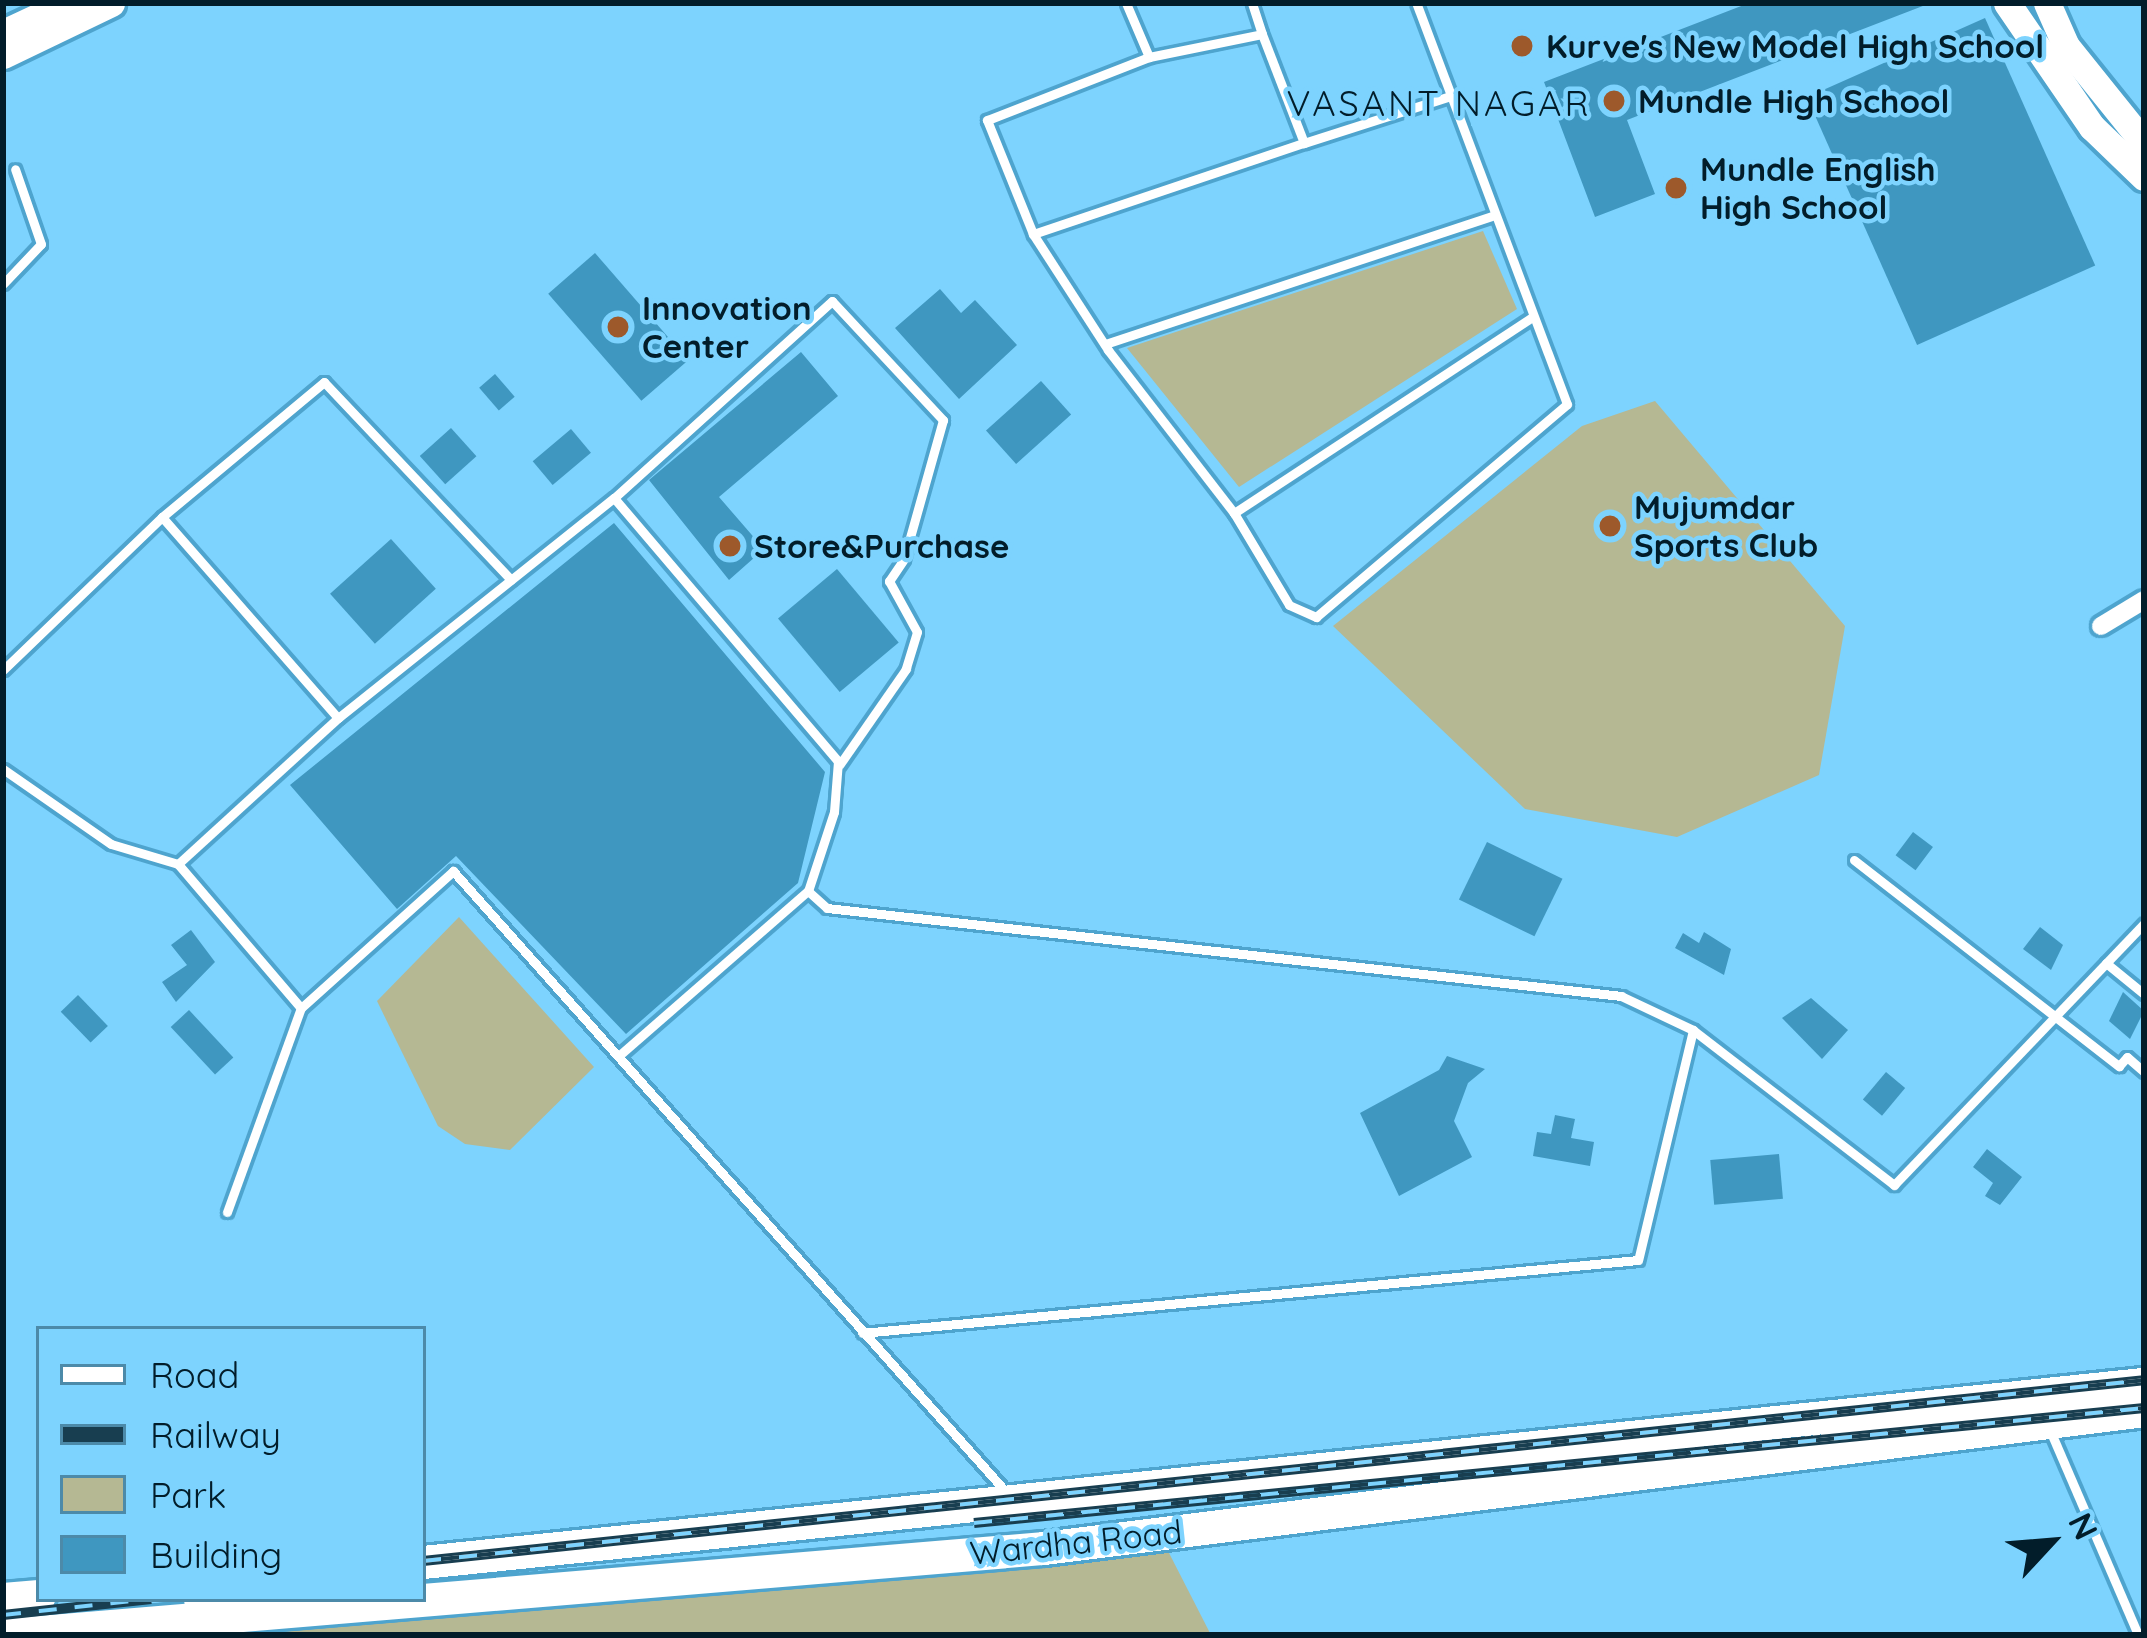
<!DOCTYPE html>
<style>
body{margin:0}
#map{position:relative;width:2147px;height:1638px;overflow:hidden;background:#7dd3fe;font-family:Quicksand,sans-serif}
div>[style]{position:absolute}
[style*='--x']{left:calc(var(--x)*1px);top:calc(var(--y)*1px);width:calc(var(--w)*1px);rotate:calc(var(--a)*1deg)}
.green>*{inset:0;background:#b5b893}
.building>*{inset:0;background:#3f97c0;transform-origin:0 0}
.roads{filter:drop-shadow(3px 0 #4ea4ce) drop-shadow(-3px 0 #4ea4ce) drop-shadow(0 3px #4ea4ce) drop-shadow(0 -3px #4ea4ce)}
.service>*{height:9px;margin:-4.5px;padding:0 4.5px;transform-origin:4.5px;border-radius:4.5px;background:#fff}
.minor>*{height:18px;margin:-9px;padding:0 9px;transform-origin:9px;border-radius:9px;background:#fff}
.secondary>*{height:27px;margin:-13.5px;padding:0 13.5px;transform-origin:13.5px;border-radius:13.5px;background:#fff}
.trunk>*{height:33px;margin:-16.5px;padding:0 16.5px;transform-origin:16.5px;border-radius:16.5px;background:#fff}
.rail>*{height:10px;margin-top:-5px;transform-origin:0;background:repeating-linear-gradient(90deg,#7dd3fe 0 18px,#183e50 0 36px);box-sizing:border-box;border-block:3px solid #183e50}
.dots>*{width:33px;height:33px;translate:-50% -50%;box-sizing:border-box;border:6px solid #7dd3fe;border-radius:50%}
span{translate:-50% -50%;white-space:nowrap;text-align:center;line-height:1.15;-webkit-text-stroke:9px #7dd3fe;paint-order:stroke}
.poi-label{font-size:33px;color:#021d2a;font-weight:700}
.left{translate:0 -50%;text-align:left}
.street-label{font-size:33px;color:#021d2a}
.neighbourhood-label{font-size:36px;color:#021d2a;letter-spacing:3px}
.frame{position:absolute;inset:0;border:6px solid #021d2a;pointer-events:none}
.legend{position:absolute;left:36px;top:1326px;width:390px;height:276px;box-sizing:border-box;background:#7dd3fe;border:3px solid #4c8aa9;margin:0;padding:15px 21px;list-style:none;font-size:36px;color:#021d2a}
.legend li{display:flex;align-items:center;gap:24px;height:60px}
.legend b{width:60px;border:3px solid #4c8aa9}
.north{position:absolute;left:1991px;top:1482px;width:120px;height:120px;-webkit-text-stroke:9px #7dd3fe;paint-order:stroke;rotate:64deg;font-size:33px;font-weight:700;line-height:48px;text-align:center;color:#021d2a}
.north::after{content:'';display:block;margin:auto;width:42px;height:54px;background:#021d2a;clip-path:polygon(50% 0,100% 100%,50% 72%,0 100%)}
</style>
<div id="map">
<div class="green">
<div style="clip-path:polygon(1483px 231px,1517px 309px,1239px 487px,1127px 348px)"></div>
<div style="clip-path:polygon(1655px 401px,1845px 626px,1819px 775px,1677px 837px,1525px 809px,1333px 626px,1582px 426px)"></div>
<div style="clip-path:polygon(459px 917px,594px 1067px,510px 1150px,465px 1144px,438px 1126px,377px 1001px)"></div>
<div style="clip-path:polygon(1168px 1551px,1211px 1635px,279px 1635px,278px 1626px)"></div>
</div>
<div class="building">
<div style="clip-path:polygon(1749px 3px,1928px 4px,1627px 120px,1655px 194px,1595px 217px,1544px 82px)"></div>
<div style="left:1985px;top:18px;width:271px;height:195px;rotate:66deg"></div>
<div style="left:595px;top:253px;width:142px;height:62px;rotate:49deg"></div>
<div style="clip-path:polygon(940px 289px,961px 313px,975px 300px,1017px 345px,959px 399px,895px 328px)"></div>
<div style="clip-path:polygon(801px 352px,838px 396px,719px 497px,764px 549px,729px 580px,649px 480px)"></div>
<div style="left:495px;top:374px;width:30px;height:21px;rotate:49deg"></div>
<div style="left:1041px;top:381px;width:45px;height:74px;rotate:48deg"></div>
<div style="left:451px;top:428px;width:38px;height:42px;rotate:48deg"></div>
<div style="left:571px;top:429px;width:31px;height:50px;rotate:50deg"></div>
<div style="clip-path:polygon(614px 523px,825px 772px,798px 883px,626px 1034px,456px 856px,397px 909px,290px 785px)"></div>
<div style="left:391px;top:539px;width:67px;height:82px;rotate:48deg"></div>
<div style="left:837px;top:569px;width:96px;height:77px;rotate:50deg"></div>
<div style="left:1913px;top:832px;width:25px;height:29px;rotate:37deg"></div>
<div style="left:1487px;top:842px;width:84px;height:64px;rotate:26deg"></div>
<div style="clip-path:polygon(2040px 927px,2063px 945px,2051px 970px,2023px 949px)"></div>
<div style="clip-path:polygon(191px 930px,215px 962px,176px 1002px,162px 982px,187px 965px,171px 945px)"></div>
<div style="clip-path:polygon(1704px 932px,1731px 949px,1724px 975px,1675px 948px,1683px 933px,1699px 943px)"></div>
<div style="clip-path:polygon(2123px 992px,2144px 1011px,2130px 1039px,2109px 1021px)"></div>
<div style="left:78px;top:995px;width:43px;height:24px;rotate:46deg"></div>
<div style="clip-path:polygon(1811px 998px,1848px 1030px,1822px 1059px,1782px 1018px)"></div>
<div style="left:189px;top:1010px;width:65px;height:25px;rotate:47deg"></div>
<div style="clip-path:polygon(1447px 1056px,1485px 1069px,1468px 1083px,1454px 1121px,1472px 1157px,1399px 1196px,1360px 1113px,1439px 1070px)"></div>
<div style="left:1886px;top:1072px;width:25px;height:36px;rotate:40deg"></div>
<div style="clip-path:polygon(1555px 1115px,1575px 1119px,1571px 1138px,1594px 1142px,1590px 1166px,1533px 1156px,1537px 1132px,1551px 1134px)"></div>
<div style="clip-path:polygon(1987px 1149px,2022px 1177px,2000px 1205px,1985px 1196px,1993px 1183px,1973px 1167px)"></div>
<div style="left:1779px;top:1154px;width:45px;height:69px;rotate:85deg"></div>
</div>
<div class="roads">
<div class="service">
<div style="--x:1126;--y:3;--w:59;--a:66.9"></div>
<div style="--x:1149;--y:57;--w:174;--a:158.7"></div>
<div style="--x:987;--y:120;--w:123;--a:68"></div>
<div style="--x:1033;--y:234;--w:138;--a:57.1"></div>
<div style="--x:1108;--y:350;--w:206;--a:52.3"></div>
<div style="--x:1234;--y:513;--w:107;--a:59.1"></div>
<div style="--x:1289;--y:605;--w:30;--a:24"></div>
<div style="--x:1316;--y:617;--w:329;--a:-40.3"></div>
<div style="--x:1567;--y:404;--w:428;--a:-110.6"></div>
<div style="--x:1149;--y:57;--w:115;--a:-11.5"></div>
<div style="--x:1262;--y:34;--w:33;--a:-108"></div>
<div style="--x:1304;--y:143;--w:153;--a:-17.8"></div>
<div style="--x:1033;--y:234;--w:286;--a:-18.6"></div>
<div style="--x:1304;--y:143;--w:117;--a:-111.1"></div>
<div style="--x:3;--y:284;--w:55;--a:-46.5"></div>
<div style="--x:41;--y:244;--w:79;--a:-109.1"></div>
<div style="--x:1105;--y:344;--w:407;--a:-18.3"></div>
<div style="--x:614;--y:498;--w:294;--a:-42.1"></div>
<div style="--x:832;--y:301;--w:163;--a:47"></div>
<div style="--x:943;--y:420;--w:144;--a:105.7"></div>
<div style="--x:904;--y:559;--w:27;--a:124"></div>
<div style="--x:889;--y:581;--w:58;--a:61.2"></div>
<div style="--x:917;--y:632;--w:39;--a:107"></div>
<div style="--x:906;--y:669;--w:116;--a:124.8"></div>
<div style="--x:1234;--y:513;--w:357;--a:-33.3"></div>
<div style="--x:162;--y:517;--w:211;--a:-39.8"></div>
<div style="--x:324;--y:382;--w:272;--a:46.6"></div>
<div style="--x:3;--y:670;--w:221;--a:-43.9"></div>
<div style="--x:162;--y:517;--w:267;--a:48.8"></div>
<div style="--x:3;--y:769;--w:131;--a:34.8"></div>
<div style="--x:111;--y:844;--w:70;--a:16.6"></div>
<div style="--x:178;--y:864;--w:189;--a:49.5"></div>
<div style="--x:301;--y:1008;--w:205;--a:-42"></div>
<div style="--x:453;--y:871;--w:833;--a:48.31"></div>
<div style="--x:1854;--y:860;--w:336;--a:37.9"></div>
<div style="--x:2119;--y:1066;--w:12;--a:-48"></div>
<div style="--x:2127;--y:1057;--w:23;--a:41"></div>
<div style="--x:178;--y:864;--w:217;--a:-42.4"></div>
<div style="--x:338;--y:718;--w:353;--a:-38.6"></div>
<div style="--x:614;--y:498;--w:345;--a:49.6"></div>
<div style="--x:838;--y:761;--w:51;--a:94.5"></div>
<div style="--x:834;--y:812;--w:83;--a:108.2"></div>
<div style="--x:808;--y:891;--w:25;--a:42"></div>
<div style="--x:827;--y:908;--w:799;--a:6.32"></div>
<div style="--x:1621;--y:996;--w:80;--a:25.3"></div>
<div style="--x:1693;--y:1030;--w:236;--a:103.4"></div>
<div style="--x:1638;--y:1260;--w:779;--a:174.63"></div>
<div style="--x:2106;--y:963;--w:49;--a:39.2"></div>
<div style="--x:1693;--y:1030;--w:254;--a:37.6"></div>
<div style="--x:1894;--y:1185;--w:362;--a:-46.3"></div>
<div style="--x:622;--y:1053;--w:247;--a:-41.1"></div>
<div style="--x:227;--y:1212;--w:217;--a:-70.1"></div>
<div style="--x:2049;--y:1428;--w:225;--a:66.7"></div>
</div>
<div class="minor">
<div style="--x:2101;--y:626;--w:50;--a:-31.2"></div>
</div>
<div class="secondary">
<div style="--x:2007;--y:3;--w:150;--a:55.6"></div>
<div style="--x:2092;--y:127;--w:72;--a:43.9"></div>
<div style="--x:2047;--y:3;--w:47;--a:66.2"></div>
<div style="--x:2066;--y:46;--w:124;--a:51.2"></div>
<div style="--x:3;--y:33;--w:71;--a:-25.1"></div>
<div style="--x:3;--y:55;--w:120;--a:-25.7"></div>
<div style="--x:197;--y:1599;--w:37;--a:79"></div>
</div>
<div class="trunk">
<div style="--x:423;--y:1562;--w:1730;--a:-5.91"></div>
<div style="--x:3;--y:1599;--w:36;--a:-5"></div>
<div style="--x:3;--y:1635;--w:1045;--a:-4.78"></div>
<div style="--x:1044;--y:1548;--w:1109;--a:-7.15"></div>
</div>
</div>
<div class="rail">
<div style="--x:974;--y:1523;--w:1176;--a:-5.61"></div>
<div style="--x:423;--y:1561;--w:1730;--a:-6"></div>
<div style="--x:3;--y:1615;--w:149;--a:-6.2"></div>
</div>
<div class="dots">
<div style="left:1522px;top:46px;background:#9d592b"></div>
<div style="left:1614px;top:101px;background:#9d592b"></div>
<div style="left:1676px;top:188px;background:#9d592b"></div>
<div style="left:618px;top:327px;background:#9d592b"></div>
<div style="left:1610px;top:526px;background:#9d592b"></div>
<div style="left:730px;top:546px;background:#9d592b"></div>
</div>
<div class="poi-label">
<span class="left" style="left:1546px;top:46px">Kurve's New Model High School</span>
<span class="left" style="left:1638px;top:101px">Mundle High School</span>
<span class="left" style="left:1700px;top:188px">Mundle English<br>High School</span>
<span class="left" style="left:642px;top:327px">Innovation<br>Center</span>
<span class="left" style="left:1634px;top:526px">Mujumdar<br>Sports Club</span>
<span class="left" style="left:754px;top:546px">Store&amp;Purchase</span>
</div>
<div class="street-label">
<span style="left:1076px;top:1542px;rotate:-6deg">Wardha Road</span>
</div>
<div class="neighbourhood-label">
<span style="left:1439px;top:103px">VASANT NAGAR</span>
</div>
<div class="frame"></div>
<ul class="legend">
<li><b style="height:15px;background:#fff"></b>Road</li>
<li><b style="height:15px;background:#183e50"></b>Railway</li>
<li><b style="height:33px;background:#b5b893"></b>Park</li>
<li><b style="height:33px;background:#3f97c0"></b>Building</li>
</ul>
<div class="north">N</div>
</div>
